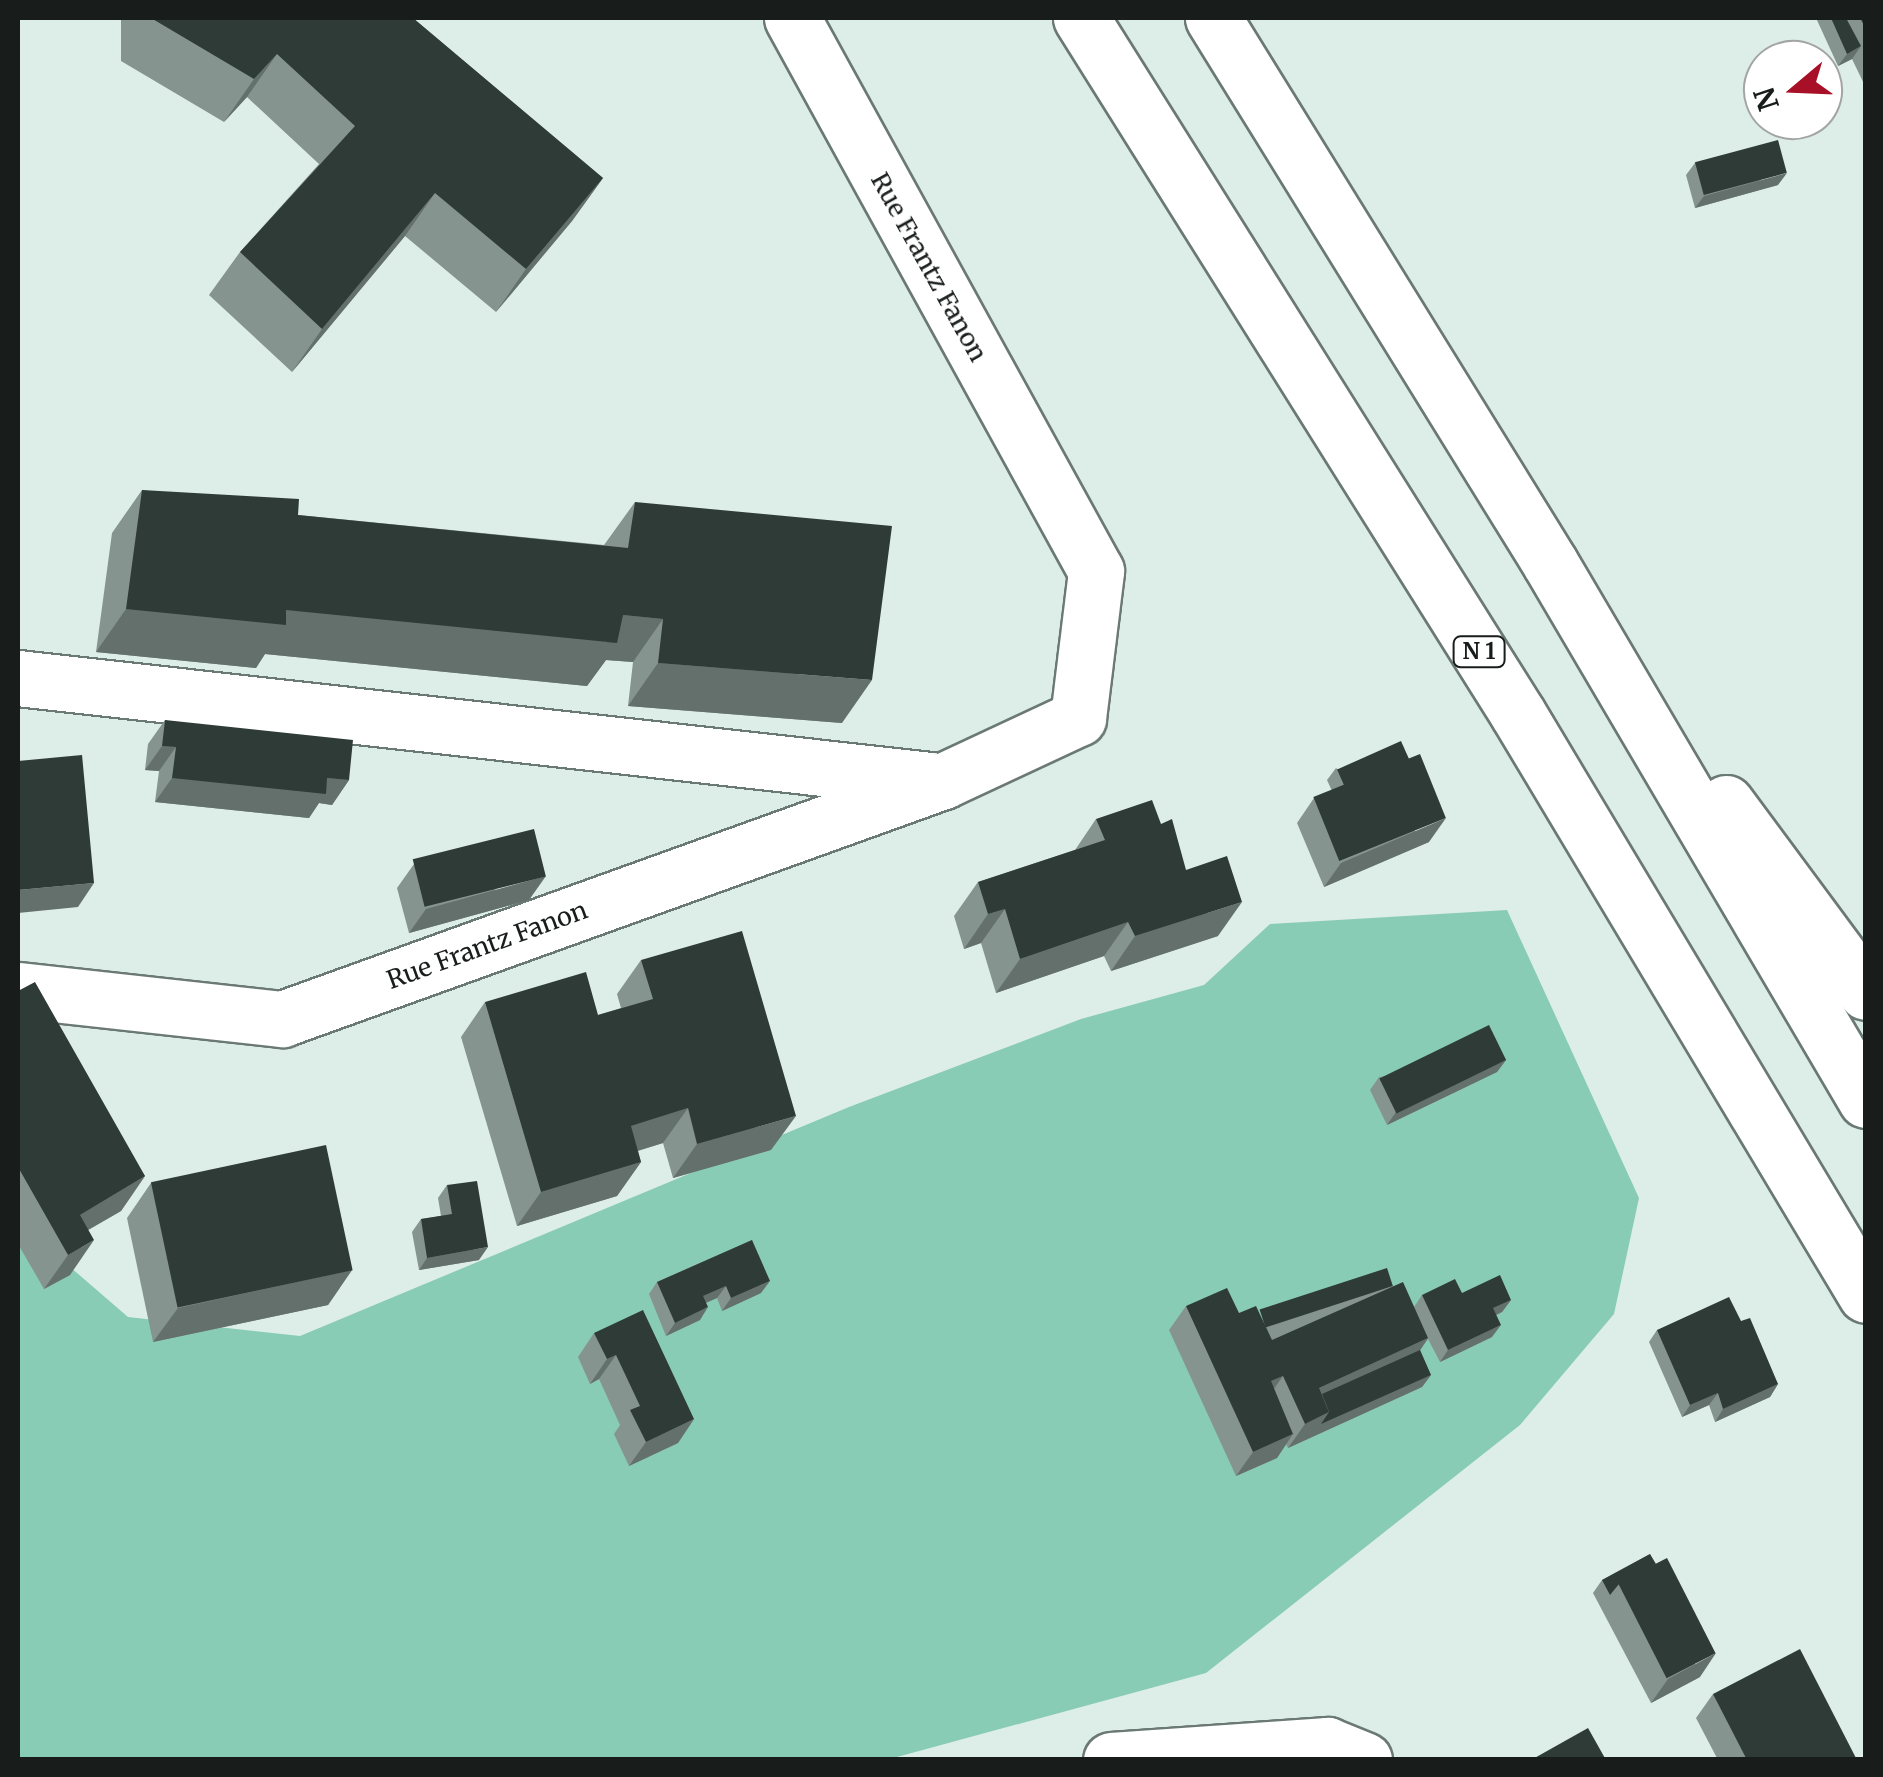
<!DOCTYPE html>
<style>
body{margin:0}
#map{position:relative;width:1883px;height:1777px;overflow:hidden;background:#ddede7;font-family:Merriweather,serif}
div>[style]{position:absolute}
[style*='--x']{left:calc(var(--x)*1px);top:calc(var(--y)*1px);width:calc(var(--w)*1px);rotate:calc(var(--a)*1deg)}
.green>*{inset:0;background:#89ccb6}
.roads{filter:drop-shadow(2px 0 #6b7974) drop-shadow(-2px 0 #6b7974) drop-shadow(0 2px #6b7974) drop-shadow(0 -2px #6b7974)}
.minor>*{height:55px;margin:-27.5px;padding:0 27.5px;transform-origin:27.5px;border-radius:27.5px;background:#fff}
.highway>*{height:55px;margin:-27.5px;padding:0 27.5px;transform-origin:27.5px;border-radius:27.5px;background:#fff}
.wall>*{inset:0;background:#86948f}
.shaded-wall>*{inset:0;background:#63706c}
.building>*{inset:0;background:#2f3b37;transform-origin:0 0}
span{translate:-50% -50%;white-space:nowrap;text-align:center;line-height:1.15;-webkit-text-stroke:10px #fff;paint-order:stroke}
.shield-label span{padding:2px 8px;background:#fff;border:2px solid;border-radius:8px;-webkit-text-stroke-width:0}
.shield-label{font-size:22px;color:#181d1b;font-weight:700}
.street-label{font-size:25px;color:#181d1b}
.frame{position:absolute;inset:0;border:20px solid #181d1b;pointer-events:none}
.north{position:absolute;left:1743px;top:40px;width:100px;height:100px;box-sizing:border-box;background:#fff;border:2px solid #a3a5a4;border-radius:50%;rotate:251deg;font-size:28px;font-weight:700;line-height:40px;text-align:center;color:#181d1b}
.north::after{content:'';display:block;margin:auto;width:35px;height:45px;background:#a81027;clip-path:polygon(50% 0,100% 100%,50% 72%,0 100%)}
</style>
<div id="map">
<div class="green">
<div style="clip-path:polygon(1507px 910px,1639px 1198px,1614px 1314px,1520px 1425px,1206px 1673px,886px 1760px,18px 1759px,18px 1222px,128px 1317px,300px 1336px,849px 1107px,1081px 1019px,1204px 985px,1270px 924px)"></div>
</div>
<div class="roads">
<div class="minor">
<div style="--x:18;--y:678;--w:918;--a:6.38"></div>
<div style="--x:18;--y:990;--w:266;--a:6.3"></div>
<div style="--x:282;--y:1019;--w:703;--a:-19.8"></div>
<div style="--x:943;--y:781;--w:149;--a:-25"></div>
<div style="--x:1078;--y:718;--w:148;--a:-83"></div>
<div style="--x:1096;--y:571;--w:631;--a:-118.8"></div>
<div style="--x:1111;--y:1760;--w:217;--a:-4"></div>
<div style="--x:1327;--y:1745;--w:40;--a:22"></div>
</div>
<div class="highway">
<div style="--x:1081;--y:18;--w:822;--a:57.88"></div>
<div style="--x:1518;--y:714;--w:677;--a:59.08"></div>
<div style="--x:1213;--y:18;--w:641;--a:58.27"></div>
<div style="--x:1550;--y:563;--w:623;--a:59.53"></div>
<div style="--x:1726;--y:803;--w:235;--a:53.5"></div>
</div>
</div>
<div class="wall">
<div style="clip-path:polygon(121px 18px,413px 18px,603px 178px,572px 221px,496px 312px,405px 236px,292px 372px,209px 295px,240px 252px,319px 164px,247px 97px,224px 122px,121px 61px)"></div>
<div style="clip-path:polygon(1816px 18px,1866px 18px,1866px 88px,1852px 59px,1838px 66px)"></div>
<div style="clip-path:polygon(1695px 163px,1778px 185px,1695px 208px,1686px 175px)"></div>
<div style="clip-path:polygon(142px 490px,298px 515px,604px 545px,635px 502px,842px 723px,628px 706px,633px 662px,606px 660px,587px 686px,265px 654px,256px 668px,96px 652px,112px 533px)"></div>
<div style="clip-path:polygon(165px 720px,349px 780px,332px 805px,319px 803px,309px 818px,155px 802px,159px 771px,145px 770px,148px 744px)"></div>
<div style="clip-path:polygon(1336px 768px,1429px 842px,1324px 887px,1297px 823px,1314px 798px,1332px 791px,1327px 780px)"></div>
<div style="clip-path:polygon(1096px 819px,1186px 870px,1218px 936px,1111px 971px,1104px 956px,996px 993px,981px 943px,964px 949px,954px 916px,978px 882px,1075px 850px)"></div>
<div style="clip-path:polygon(414px 864px,529px 900px,409px 933px,397px 888px)"></div>
<div style="clip-path:polygon(641px 960px,771px 1150px,673px 1178px,663px 1143px,638px 1151px,641px 1162px,617px 1196px,517px 1226px,461px 1037px,485px 1002px,598px 1015px,621px 1008px,617px 994px)"></div>
<div style="clip-path:polygon(18px 991px,145px 1176px,121px 1211px,88px 1230px,70px 1275px,44px 1289px,18px 1244px)"></div>
<div style="clip-path:polygon(1506px 1060px,1497px 1072px,1387px 1125px,1370px 1090px,1379px 1077px)"></div>
<div style="clip-path:polygon(151px 1183px,352px 1270px,328px 1305px,153px 1342px,127px 1218px)"></div>
<div style="clip-path:polygon(447px 1185px,479px 1260px,419px 1270px,412px 1232px,421px 1219px,441px 1216px,438px 1198px)"></div>
<div style="clip-path:polygon(752px 1240px,761px 1293px,722px 1311px,717px 1298px,706px 1303px,700px 1320px,666px 1336px,649px 1294px,657px 1282px)"></div>
<div style="clip-path:polygon(1393px 1286px,1414px 1307px,1422px 1295px,1462px 1293px,1511px 1300px,1502px 1312px,1496px 1315px,1492px 1337px,1440px 1362px,1428px 1339px,1420px 1350px,1431px 1375px,1422px 1387px,1288px 1448px,1286px 1444px,1277px 1458px,1236px 1476px,1169px 1330px,1186px 1306px,1239px 1313px,1265px 1324px)"></div>
<div style="clip-path:polygon(1741px 1321px,1778px 1384px,1770px 1397px,1715px 1422px,1709px 1405px,1682px 1417px,1649px 1342px,1657px 1330px)"></div>
<div style="clip-path:polygon(594px 1333px,694px 1419px,678px 1443px,629px 1466px,614px 1434px,620px 1425px,599px 1379px,590px 1384px,578px 1357px)"></div>
<div style="clip-path:polygon(1650px 1554px,1700px 1677px,1651px 1703px,1593px 1593px,1602px 1580px)"></div>
<div style="clip-path:polygon(1713px 1694px,1857px 1760px,1718px 1760px,1696px 1718px)"></div>
</div>
<div class="shaded-wall">
<div style="clip-path:polygon(1861px 46px,1852px 59px,1838px 66px,1847px 54px)"></div>
<div style="clip-path:polygon(277px 54px,247px 97px,224px 122px,254px 79px)"></div>
<div style="clip-path:polygon(1787px 173px,1778px 185px,1695px 208px,1704px 196px)"></div>
<div style="clip-path:polygon(603px 178px,572px 221px,496px 312px,526px 269px)"></div>
<div style="clip-path:polygon(435px 193px,405px 236px,292px 372px,322px 329px)"></div>
<div style="clip-path:polygon(126px 609px,286px 610px,623px 615px,663px 619px,633px 662px,606px 660px,587px 686px,265px 654px,256px 668px,96px 652px)"></div>
<div style="clip-path:polygon(658px 663px,872px 680px,842px 723px,628px 706px)"></div>
<div style="clip-path:polygon(162px 746px,176px 747px,159px 771px,145px 770px)"></div>
<div style="clip-path:polygon(172px 778px,327px 778px,349px 780px,332px 805px,319px 803px,309px 818px,155px 802px)"></div>
<div style="clip-path:polygon(1446px 818px,1429px 842px,1324px 887px,1341px 863px)"></div>
<div style="clip-path:polygon(546px 876px,529px 900px,409px 933px,426px 909px)"></div>
<div style="clip-path:polygon(94px 883px,78px 907px,18px 913px,18px 890px)"></div>
<div style="clip-path:polygon(1242px 902px,1218px 936px,1111px 971px,1135px 936px)"></div>
<div style="clip-path:polygon(1005px 909px,981px 943px,964px 949px,988px 914px)"></div>
<div style="clip-path:polygon(1128px 922px,1104px 956px,996px 993px,1020px 959px)"></div>
<div style="clip-path:polygon(1506px 1060px,1497px 1072px,1387px 1125px,1396px 1112px)"></div>
<div style="clip-path:polygon(688px 1108px,663px 1143px,607px 1160px,631px 1126px)"></div>
<div style="clip-path:polygon(796px 1116px,771px 1150px,673px 1178px,697px 1144px)"></div>
<div style="clip-path:polygon(641px 1162px,617px 1196px,517px 1226px,541px 1192px)"></div>
<div style="clip-path:polygon(145px 1176px,121px 1211px,62px 1245px,80px 1215px)"></div>
<div style="clip-path:polygon(94px 1240px,70px 1275px,44px 1289px,68px 1255px)"></div>
<div style="clip-path:polygon(488px 1247px,479px 1260px,419px 1270px,427px 1258px)"></div>
<div style="clip-path:polygon(352px 1270px,328px 1305px,153px 1342px,178px 1308px)"></div>
<div style="clip-path:polygon(770px 1281px,761px 1293px,722px 1311px,731px 1298px)"></div>
<div style="clip-path:polygon(726px 1286px,717px 1298px,694px 1308px,703px 1296px)"></div>
<div style="clip-path:polygon(1511px 1300px,1502px 1312px,1484px 1321px,1493px 1308px)"></div>
<div style="clip-path:polygon(708px 1307px,700px 1320px,666px 1336px,675px 1323px)"></div>
<div style="clip-path:polygon(1501px 1325px,1492px 1337px,1440px 1362px,1448px 1350px)"></div>
<div style="clip-path:polygon(1428px 1338px,1412px 1363px,1314px 1406px,1319px 1388px)"></div>
<div style="clip-path:polygon(616px 1355px,599px 1379px,590px 1384px,607px 1359px)"></div>
<div style="clip-path:polygon(1431px 1375px,1422px 1387px,1288px 1448px,1305px 1424px,1329px 1412px)"></div>
<div style="clip-path:polygon(1283px 1376px,1266px 1400px,1271px 1381px)"></div>
<div style="clip-path:polygon(1778px 1384px,1770px 1397px,1715px 1422px,1723px 1409px)"></div>
<div style="clip-path:polygon(1718px 1393px,1709px 1405px,1682px 1417px,1690px 1405px)"></div>
<div style="clip-path:polygon(694px 1419px,678px 1443px,629px 1466px,646px 1442px)"></div>
<div style="clip-path:polygon(1293px 1434px,1277px 1458px,1236px 1476px,1253px 1452px)"></div>
<div style="clip-path:polygon(1716px 1653px,1700px 1677px,1651px 1703px,1668px 1679px)"></div>
</div>
<div class="building">
<div style="clip-path:polygon(151px 18px,413px 18px,603px 178px,526px 269px,435px 193px,322px 329px,240px 252px,355px 126px,277px 54px,254px 79px)"></div>
<div style="clip-path:polygon(1831px 18px,1846px 18px,1861px 46px,1847px 54px)"></div>
<div style="clip-path:polygon(1860px 18px,1866px 18px,1866px 29px)"></div>
<div style="left:1778px;top:140px;width:34px;height:86px;rotate:75deg"></div>
<div style="clip-path:polygon(142px 490px,299px 499px,298px 515px,628px 548px,635px 502px,892px 526px,872px 680px,658px 663px,663px 619px,623px 615px,617px 643px,286px 610px,286px 625px,126px 609px)"></div>
<div style="clip-path:polygon(165px 720px,353px 740px,349px 780px,327px 778px,326px 794px,172px 778px,176px 747px,162px 746px)"></div>
<div style="left:1401px;top:741px;width:20px;height:70px;rotate:66deg"></div>
<div style="left:1420px;top:754px;width:69px;height:115px;rotate:68deg"></div>
<div style="clip-path:polygon(82px 755px,94px 883px,18px 890px,18px 761px)"></div>
<div style="clip-path:polygon(1152px 800px,1161px 824px,1172px 819px,1186px 870px,1227px 856px,1242px 902px,1135px 936px,1128px 922px,1020px 959px,1005px 909px,988px 914px,978px 882px,1105px 840px,1096px 819px)"></div>
<div style="left:534px;top:829px;width:49px;height:125px;rotate:76deg"></div>
<div style="clip-path:polygon(742px 931px,796px 1116px,697px 1144px,688px 1108px,631px 1126px,641px 1162px,541px 1192px,485px 1002px,586px 972px,598px 1015px,653px 999px,641px 960px)"></div>
<div style="clip-path:polygon(35px 982px,145px 1176px,80px 1215px,94px 1240px,68px 1255px,18px 1167px,18px 991px)"></div>
<div style="left:1489px;top:1025px;width:39px;height:122px;rotate:64deg"></div>
<div style="left:326px;top:1145px;width:128px;height:179px;rotate:78deg"></div>
<div style="clip-path:polygon(477px 1181px,488px 1247px,427px 1258px,421px 1219px,452px 1214px,447px 1185px)"></div>
<div style="clip-path:polygon(752px 1240px,770px 1281px,731px 1298px,726px 1286px,703px 1296px,708px 1307px,675px 1323px,657px 1282px)"></div>
<div style="left:1387px;top:1268px;width:19px;height:134px;rotate:72deg"></div>
<div style="clip-path:polygon(1500px 1275px,1511px 1300px,1493px 1308px,1501px 1325px,1448px 1350px,1422px 1295px,1455px 1279px,1462px 1293px)"></div>
<div style="clip-path:polygon(1403px 1282px,1428px 1338px,1319px 1388px,1329px 1412px,1305px 1424px,1283px 1376px,1271px 1381px,1293px 1434px,1253px 1452px,1186px 1306px,1227px 1288px,1239px 1313px,1256px 1306px,1272px 1340px)"></div>
<div style="clip-path:polygon(1729px 1297px,1741px 1321px,1750px 1318px,1778px 1384px,1723px 1409px,1718px 1393px,1690px 1405px,1657px 1330px)"></div>
<div style="clip-path:polygon(643px 1310px,694px 1419px,646px 1442px,630px 1410px,640px 1406px,616px 1355px,607px 1359px,594px 1333px)"></div>
<div style="clip-path:polygon(1420px 1350px,1431px 1375px,1321px 1424px,1329px 1412px,1322px 1394px)"></div>
<div style="clip-path:polygon(1650px 1554px,1656px 1564px,1619px 1584px,1610px 1595px,1602px 1580px)"></div>
<div style="left:1667px;top:1558px;width:107px;height:55px;rotate:63deg"></div>
<div style="clip-path:polygon(1800px 1649px,1857px 1760px,1747px 1760px,1713px 1694px)"></div>
<div style="clip-path:polygon(1588px 1728px,1606px 1760px,1531px 1760px)"></div>
</div>
<div class="shield-label">
<span style="left:1479px;top:652px">N 1</span>
</div>
<div class="street-label">
<span style="left:929px;top:267px;rotate:61deg">Rue Frantz Fanon</span>
<span style="left:487px;top:945px;rotate:-20deg">Rue Frantz Fanon</span>
</div>
<div class="frame"></div>
<div class="north">N</div>
</div>
